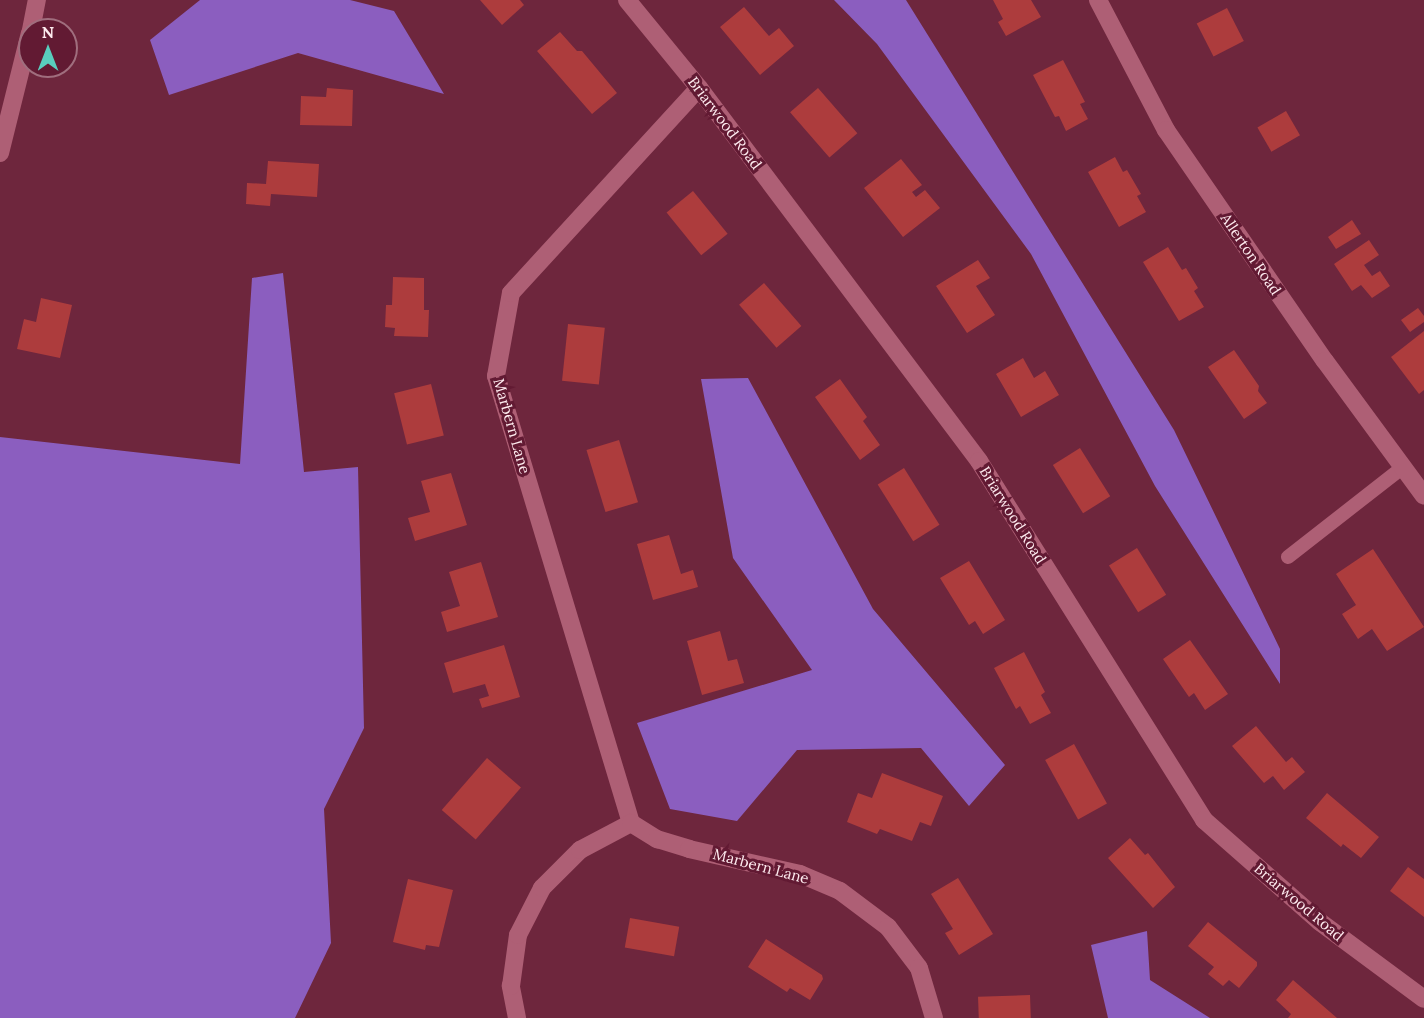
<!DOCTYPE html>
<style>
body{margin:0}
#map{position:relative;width:1424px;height:1018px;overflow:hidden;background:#6e263d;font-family:Lora,serif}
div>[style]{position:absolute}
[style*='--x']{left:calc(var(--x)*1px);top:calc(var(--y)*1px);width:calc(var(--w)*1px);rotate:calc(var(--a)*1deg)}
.forest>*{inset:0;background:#8b5ebf}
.building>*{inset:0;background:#ad3c3d;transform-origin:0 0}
.lane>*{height:14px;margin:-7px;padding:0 7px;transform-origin:7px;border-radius:7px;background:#ae5f75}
.street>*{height:18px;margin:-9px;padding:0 9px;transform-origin:9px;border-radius:9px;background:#ae5f75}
.secondary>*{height:18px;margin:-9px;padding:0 9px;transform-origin:9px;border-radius:9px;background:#ae5f75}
span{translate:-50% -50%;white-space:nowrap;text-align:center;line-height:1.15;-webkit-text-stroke:6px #621a33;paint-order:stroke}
.street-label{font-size:15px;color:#feebef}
.north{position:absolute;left:18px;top:18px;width:60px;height:60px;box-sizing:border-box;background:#621a33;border:2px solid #a06e7e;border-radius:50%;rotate:0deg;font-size:16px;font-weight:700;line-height:24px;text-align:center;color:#feebef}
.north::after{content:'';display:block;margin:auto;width:21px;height:27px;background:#59cebe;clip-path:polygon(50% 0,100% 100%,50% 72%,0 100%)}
</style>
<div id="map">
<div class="forest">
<div style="clip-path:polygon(200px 0,350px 0,394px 11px,444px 94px,298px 53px,169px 95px,150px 40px)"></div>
<div style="clip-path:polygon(834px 0,906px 0,1174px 430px,1280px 649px,1280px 684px,1155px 486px,1031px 254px,877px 44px)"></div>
<div style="clip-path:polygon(283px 273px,304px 472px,358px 467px,364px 728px,324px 809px,331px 943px,295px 1018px,0 1018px,0 437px,240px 464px,252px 278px)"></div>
<div style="clip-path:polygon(748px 378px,873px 609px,1005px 765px,969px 806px,921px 748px,797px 750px,737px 821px,670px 809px,637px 723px,812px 670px,733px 558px,701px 379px)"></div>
<div style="clip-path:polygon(1147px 931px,1150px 980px,1210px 1018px,1108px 1018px,1091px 945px)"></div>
</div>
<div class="building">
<div style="clip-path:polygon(480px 0,520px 0,524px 5px,502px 25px)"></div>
<div style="clip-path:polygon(993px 0,1031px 0,1041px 17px,1006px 36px,998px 22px,1003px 19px)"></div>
<div style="clip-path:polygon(744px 7px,769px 36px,779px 28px,794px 46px,760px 75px,720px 27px)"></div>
<div style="left:1227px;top:8px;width:37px;height:34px;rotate:63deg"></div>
<div style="clip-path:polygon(560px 32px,577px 51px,582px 51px,617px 93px,592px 114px,537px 51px)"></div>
<div style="clip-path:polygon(1063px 60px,1085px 102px,1080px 104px,1088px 119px,1066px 131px,1059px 116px,1055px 117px,1033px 75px)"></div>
<div style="clip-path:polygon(327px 88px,353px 90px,352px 126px,300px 125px,301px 96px,326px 97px)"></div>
<div style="left:818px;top:88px;width:60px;height:37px;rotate:49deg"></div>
<div style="left:1286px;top:111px;width:28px;height:33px;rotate:60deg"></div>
<div style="clip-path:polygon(1115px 157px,1123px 172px,1127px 170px,1141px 194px,1137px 196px,1146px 212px,1119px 227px,1088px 172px)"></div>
<div style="clip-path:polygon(901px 159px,922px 185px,912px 192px,916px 197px,925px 190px,940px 208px,903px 237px,864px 188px)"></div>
<div style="clip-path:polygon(268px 161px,319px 164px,317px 197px,271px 194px,270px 206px,246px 204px,247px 183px,266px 184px)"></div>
<div style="left:693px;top:191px;width:55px;height:34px;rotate:51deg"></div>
<div style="clip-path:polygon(1352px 220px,1361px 234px,1336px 249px,1328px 237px)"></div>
<div style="clip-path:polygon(1369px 240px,1379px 255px,1364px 265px,1372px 276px,1380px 271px,1390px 286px,1372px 298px,1361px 285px,1352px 291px,1334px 264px)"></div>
<div style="clip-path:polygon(1168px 247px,1182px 270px,1186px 268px,1198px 288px,1194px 291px,1204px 307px,1179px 321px,1143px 262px)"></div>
<div style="clip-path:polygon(978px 260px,990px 278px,976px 286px,995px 315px,967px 333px,936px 286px)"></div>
<div style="clip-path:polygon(393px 277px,424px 278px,424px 310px,429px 310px,428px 337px,394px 336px,395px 328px,385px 327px,386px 305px,392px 305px)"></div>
<div style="left:764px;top:283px;width:57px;height:33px;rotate:49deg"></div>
<div style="clip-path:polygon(41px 298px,72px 305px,60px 358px,17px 349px,24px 319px,36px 322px)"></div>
<div style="clip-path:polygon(1418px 308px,1424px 316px,1424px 322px,1410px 332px,1401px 320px)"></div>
<div style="left:568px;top:324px;width:37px;height:57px;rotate:6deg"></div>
<div style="clip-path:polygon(1424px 331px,1424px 390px,1419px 394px,1391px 357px)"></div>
<div style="clip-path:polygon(1234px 350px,1259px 386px,1258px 391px,1267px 403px,1244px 419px,1208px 367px)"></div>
<div style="clip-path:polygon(1023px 358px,1034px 378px,1045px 371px,1059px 395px,1021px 417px,996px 374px)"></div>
<div style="clip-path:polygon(840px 379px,867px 417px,863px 421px,880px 445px,860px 460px,815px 397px)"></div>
<div style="left:431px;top:384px;width:53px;height:38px;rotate:76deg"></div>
<div style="left:619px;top:440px;width:65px;height:34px;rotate:73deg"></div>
<div style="left:1080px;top:448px;width:57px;height:32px;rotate:58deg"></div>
<div style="left:904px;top:468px;width:67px;height:31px;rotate:58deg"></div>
<div style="clip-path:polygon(451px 473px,467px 525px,415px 541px,408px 518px,430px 512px,421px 481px)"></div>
<div style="clip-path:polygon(669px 535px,681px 574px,693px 570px,698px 587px,653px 600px,637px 544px)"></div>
<div style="left:1137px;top:548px;width:55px;height:33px;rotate:58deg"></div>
<div style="clip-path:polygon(1373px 549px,1424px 627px,1387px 651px,1372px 629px,1358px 639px,1342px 614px,1356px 605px,1336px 574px)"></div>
<div style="clip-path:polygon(969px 561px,1005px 620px,983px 634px,975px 621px,969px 625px,940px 578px)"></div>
<div style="clip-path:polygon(481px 562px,498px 617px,447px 632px,441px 612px,460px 606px,449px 572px)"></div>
<div style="clip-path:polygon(720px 631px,728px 661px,737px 659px,744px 683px,702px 695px,687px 641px)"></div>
<div style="clip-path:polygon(1190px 640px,1228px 694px,1205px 710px,1194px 693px,1189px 697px,1163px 659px)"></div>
<div style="clip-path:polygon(504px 645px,520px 697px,482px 708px,479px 699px,489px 696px,485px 684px,453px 693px,444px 663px)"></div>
<div style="clip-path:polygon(1024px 652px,1045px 692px,1041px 695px,1051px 713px,1030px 724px,1020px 706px,1016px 709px,994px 668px)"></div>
<div style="clip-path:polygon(1256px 726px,1286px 762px,1292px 757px,1305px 772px,1284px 790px,1273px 776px,1264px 783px,1232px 746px)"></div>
<div style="left:1074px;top:744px;width:68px;height:33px;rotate:61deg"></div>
<div style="left:487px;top:758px;width:45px;height:69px;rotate:41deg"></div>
<div style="clip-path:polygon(882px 773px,943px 796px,931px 826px,920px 822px,912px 841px,880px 829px,877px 834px,847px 822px,858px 793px,872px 798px)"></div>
<div style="clip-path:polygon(1327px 793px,1379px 837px,1361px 858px,1343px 844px,1341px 847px,1306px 818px)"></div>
<div style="clip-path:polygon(1130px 838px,1145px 855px,1148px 853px,1175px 887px,1153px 908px,1108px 858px)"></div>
<div style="clip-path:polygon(1408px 867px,1424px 879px,1424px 917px,1390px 891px)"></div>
<div style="clip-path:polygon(958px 878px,993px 934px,959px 955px,945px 933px,953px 929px,931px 894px)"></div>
<div style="clip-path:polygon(408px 879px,453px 890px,439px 947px,426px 945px,425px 950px,393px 942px)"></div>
<div style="left:630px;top:918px;width:50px;height:30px;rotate:10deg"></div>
<div style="clip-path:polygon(1208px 922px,1257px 962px,1257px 966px,1239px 988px,1229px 980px,1223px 986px,1208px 974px,1214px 967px,1188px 946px)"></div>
<div style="clip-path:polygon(766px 939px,822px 975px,823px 979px,810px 1000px,790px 988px,787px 992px,748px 967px)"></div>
<div style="clip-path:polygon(1293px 980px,1337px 1018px,1288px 1018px,1291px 1014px,1276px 1000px)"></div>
<div style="left:1030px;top:995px;width:23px;height:52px;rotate:88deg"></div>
</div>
<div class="lane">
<div style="--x:1288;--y:557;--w:146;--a:-38"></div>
</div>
<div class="street">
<div style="--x:627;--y:0;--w:114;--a:50.7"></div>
<div style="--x:699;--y:88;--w:466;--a:53.1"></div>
<div style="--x:979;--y:461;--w:424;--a:57.9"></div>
<div style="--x:1204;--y:820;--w:154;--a:41.3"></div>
<div style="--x:1320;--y:922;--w:129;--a:36.5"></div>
<div style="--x:1098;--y:0;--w:147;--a:62.4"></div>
<div style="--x:1166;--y:130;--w:280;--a:55.5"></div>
<div style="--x:1325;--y:361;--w:167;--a:53.7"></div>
<div style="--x:631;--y:823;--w:467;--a:-106.8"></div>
<div style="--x:496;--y:376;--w:84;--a:-79.8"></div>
<div style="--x:511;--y:293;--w:278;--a:-47.5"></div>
<div style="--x:517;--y:1018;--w:33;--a:-101"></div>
<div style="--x:511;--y:986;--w:51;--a:-82.2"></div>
<div style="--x:518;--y:935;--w:53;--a:-62.9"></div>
<div style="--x:542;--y:888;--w:54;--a:-45"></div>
<div style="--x:580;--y:850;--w:58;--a:-27.9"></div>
<div style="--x:631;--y:823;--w:31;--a:32"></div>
<div style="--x:657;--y:839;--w:34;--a:17"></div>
<div style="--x:689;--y:849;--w:114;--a:12.7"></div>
<div style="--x:800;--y:874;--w:43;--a:23"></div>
<div style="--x:840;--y:891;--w:60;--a:36.9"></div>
<div style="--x:888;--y:927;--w:51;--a:52.9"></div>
<div style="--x:919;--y:968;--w:52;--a:73.3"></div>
</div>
<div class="secondary">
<div style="--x:31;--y:30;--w:31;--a:-79"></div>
<div style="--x:0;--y:153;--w:124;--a:-76"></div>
</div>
<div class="street-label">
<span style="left:725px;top:123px;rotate:53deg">Briarwood Road</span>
<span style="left:1251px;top:254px;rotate:56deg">Allerton Road</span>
<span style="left:512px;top:426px;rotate:74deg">Marbern Lane</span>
<span style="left:1013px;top:515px;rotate:58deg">Briarwood Road</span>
<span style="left:761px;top:866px;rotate:15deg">Marbern Lane</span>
<span style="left:1299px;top:902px;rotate:40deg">Briarwood Road</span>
</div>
<div class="north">N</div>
</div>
